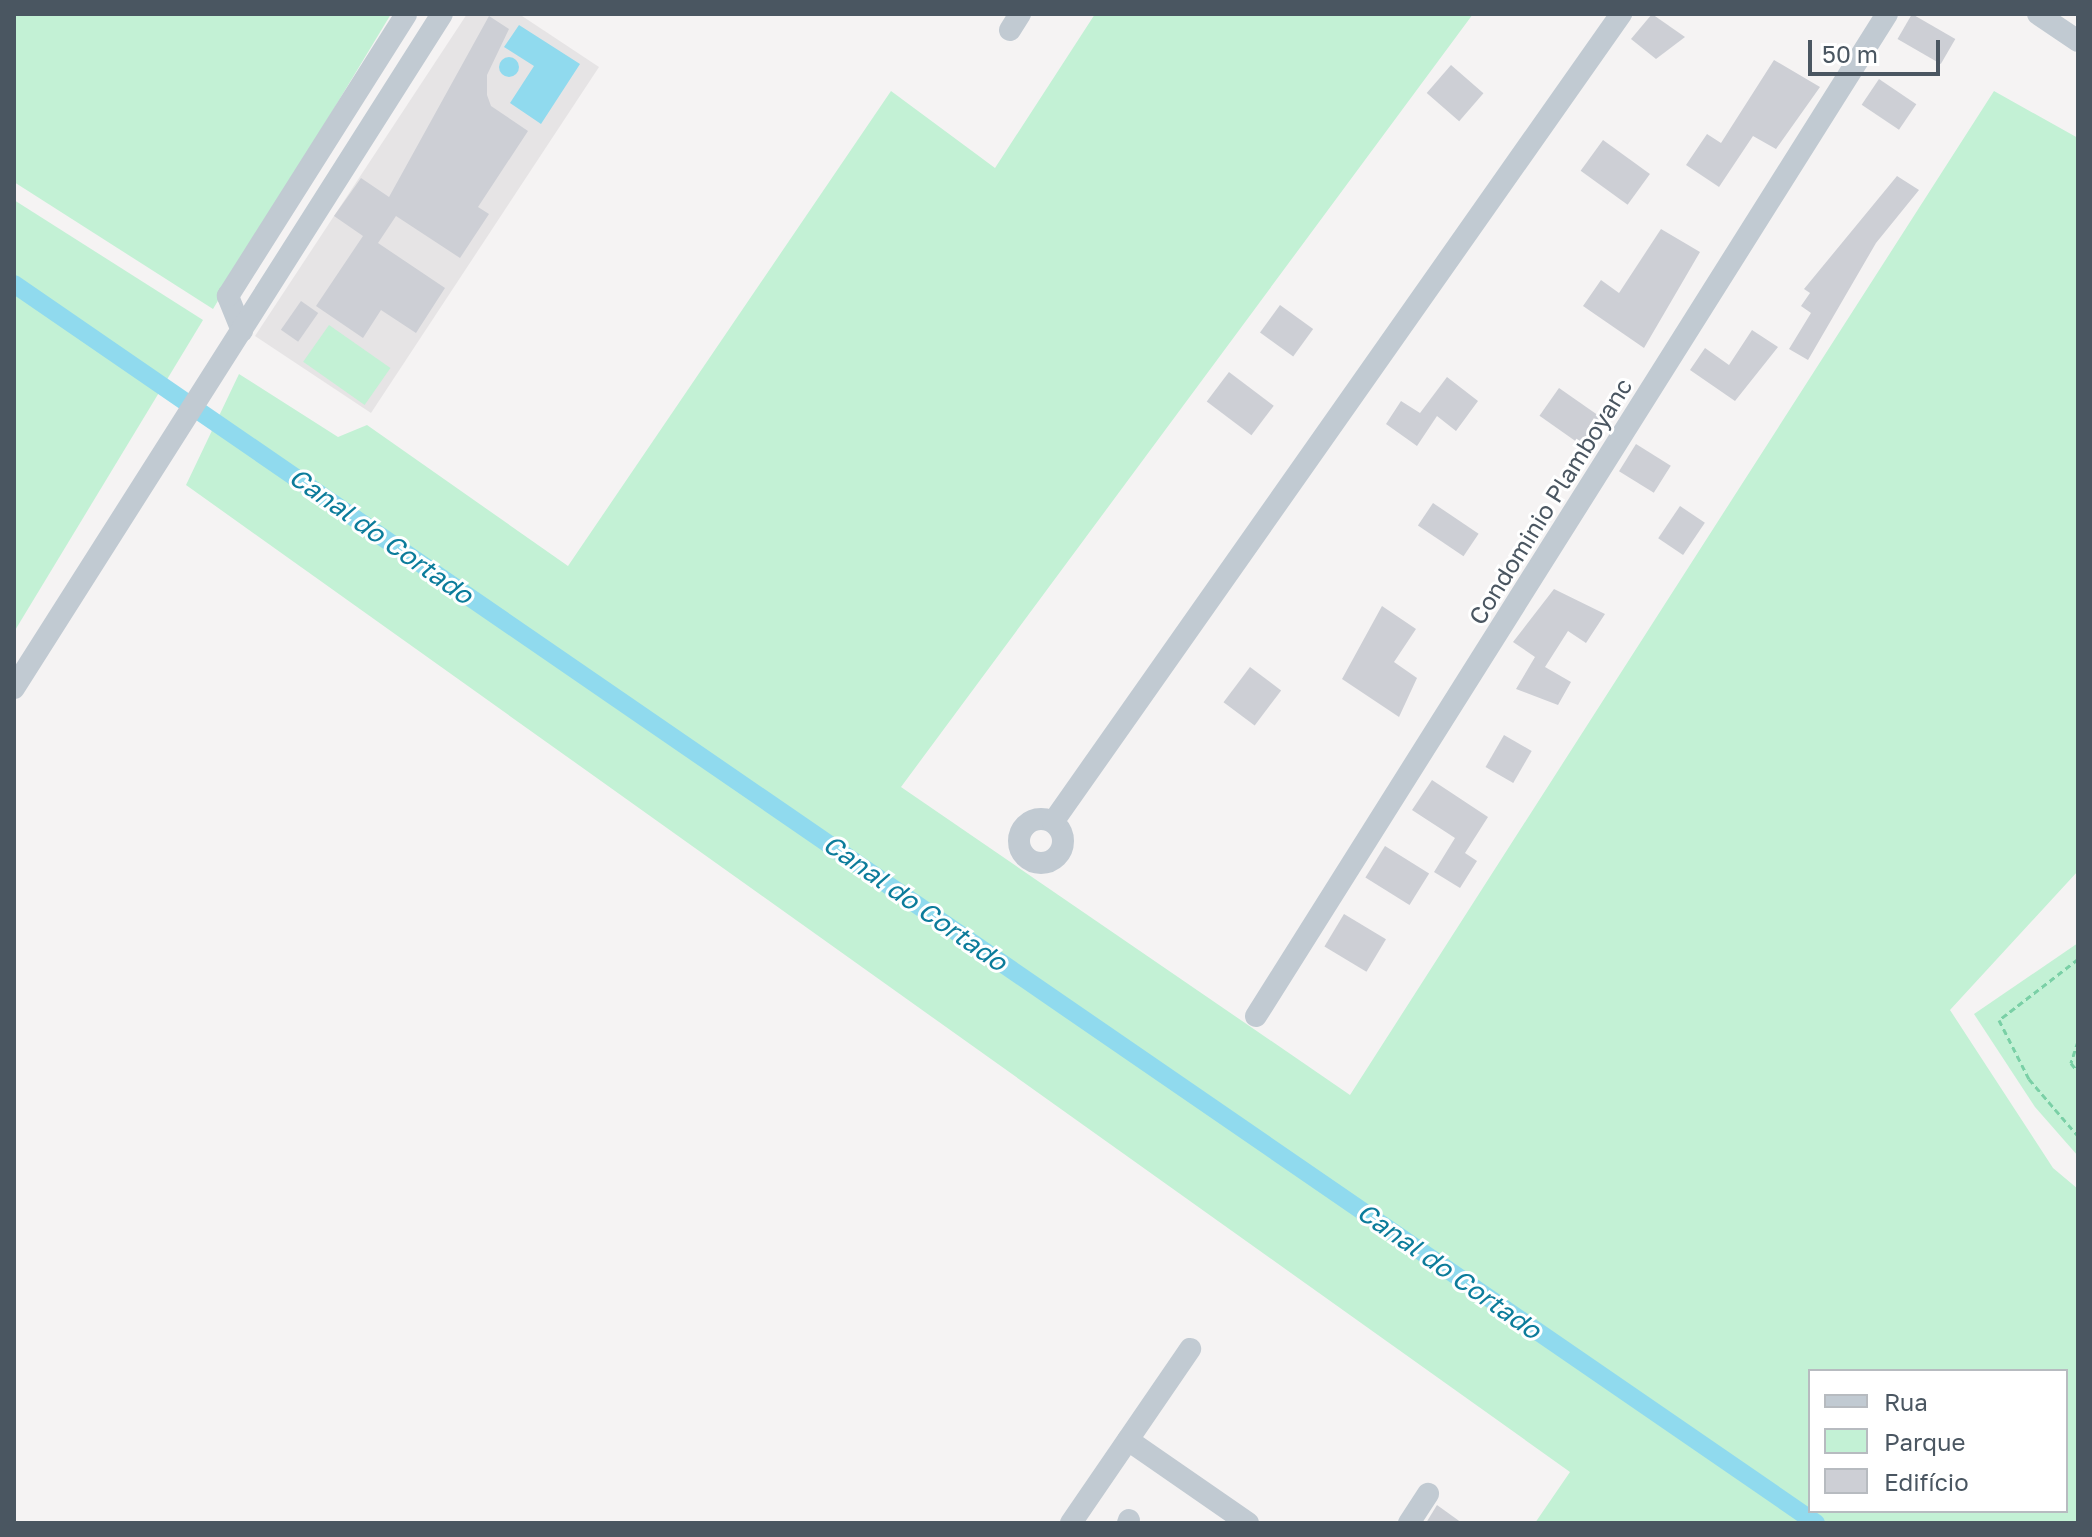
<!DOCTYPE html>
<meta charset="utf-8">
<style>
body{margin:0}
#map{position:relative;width:2092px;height:1537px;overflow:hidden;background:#f5f3f3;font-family:"Golos Text",sans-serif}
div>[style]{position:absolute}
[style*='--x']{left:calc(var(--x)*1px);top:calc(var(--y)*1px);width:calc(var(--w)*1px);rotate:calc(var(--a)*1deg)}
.education>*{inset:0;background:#e6e4e5}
.green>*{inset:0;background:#c3f1d5;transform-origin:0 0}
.water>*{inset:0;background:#90daee}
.round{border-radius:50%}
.canal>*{height:18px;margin:-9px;padding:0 9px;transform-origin:9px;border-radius:9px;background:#90daee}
.building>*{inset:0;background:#cdcfd5;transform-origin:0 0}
.path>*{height:3px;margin-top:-1.5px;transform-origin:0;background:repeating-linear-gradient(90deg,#7ad0a6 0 6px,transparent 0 10px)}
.minor>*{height:22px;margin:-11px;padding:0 11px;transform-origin:11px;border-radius:11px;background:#c1cad2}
.minor>.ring{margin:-11px;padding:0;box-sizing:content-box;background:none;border:22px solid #c1cad2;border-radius:50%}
span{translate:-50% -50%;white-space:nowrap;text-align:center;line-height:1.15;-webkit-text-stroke:6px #fff;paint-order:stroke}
.street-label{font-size:24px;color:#4a5661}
.water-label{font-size:26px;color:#0c7c9b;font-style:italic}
.frame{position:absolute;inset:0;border:16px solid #4a5661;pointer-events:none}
.legend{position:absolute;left:1808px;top:1369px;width:260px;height:144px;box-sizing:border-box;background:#fff;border:2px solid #b7bbc0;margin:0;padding:10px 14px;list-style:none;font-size:24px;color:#4a5661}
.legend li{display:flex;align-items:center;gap:16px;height:40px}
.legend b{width:40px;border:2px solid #b7bbc0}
.scale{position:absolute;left:1808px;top:40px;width:132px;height:36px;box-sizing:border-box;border:4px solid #4a5661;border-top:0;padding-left:10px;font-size:24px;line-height:28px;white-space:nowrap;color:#4a5661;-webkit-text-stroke:6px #fff;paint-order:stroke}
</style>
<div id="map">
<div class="education">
<div style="clip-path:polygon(467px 14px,519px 14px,599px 67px,371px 413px,255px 336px)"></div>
</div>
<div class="green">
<div style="clip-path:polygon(14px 14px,391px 14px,213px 309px,14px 182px)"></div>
<div style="clip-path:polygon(evenodd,1095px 14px,1473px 14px,901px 787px,1350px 1095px,1994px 91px,2078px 138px,2078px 871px,1950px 1010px,2053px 1168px,2078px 1189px,2078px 1523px,1535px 1523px,1570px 1472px,186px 485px,239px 374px,338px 437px,367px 425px,568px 566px,891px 91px,995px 168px,1095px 14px,2066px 1371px,2066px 1511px,1810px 1511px,1810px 1371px,2066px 1371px)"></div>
<div style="clip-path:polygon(14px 200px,203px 320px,14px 632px)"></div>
<div style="left:329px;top:325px;width:75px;height:45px;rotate:35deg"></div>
<div style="clip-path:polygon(2078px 943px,2078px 1156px,2035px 1107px,1974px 1014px)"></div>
</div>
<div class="water">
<div style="clip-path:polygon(519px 25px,580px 64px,541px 124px,510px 103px,534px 66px,504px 47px)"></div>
<div class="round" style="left:499px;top:57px;width:20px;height:20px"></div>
</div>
<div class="canal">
<div style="--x:14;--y:284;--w:2187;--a:34.51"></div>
</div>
<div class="building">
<div style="clip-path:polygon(1652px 14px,1685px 37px,1656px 59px,1631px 39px)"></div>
<div style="left:1912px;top:14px;width:50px;height:29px;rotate:30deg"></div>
<div style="clip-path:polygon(489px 16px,509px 29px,487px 75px,487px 95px,491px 106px,528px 131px,478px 207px,489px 214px,460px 258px,396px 216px,378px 243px,445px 288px,416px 333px,381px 310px,363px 338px,316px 306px,363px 236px,334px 216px,361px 178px,389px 197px)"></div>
<div style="clip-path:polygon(1774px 60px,1820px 87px,1776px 149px,1753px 136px,1719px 187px,1686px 165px,1707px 134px,1721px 143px)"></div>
<div style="left:1451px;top:65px;width:43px;height:37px;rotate:41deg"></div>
<div style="left:1879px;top:79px;width:45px;height:31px;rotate:34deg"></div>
<div style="left:1603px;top:140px;width:58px;height:38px;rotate:36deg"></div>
<div style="clip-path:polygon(1897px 176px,1919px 190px,1876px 243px,1808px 360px,1789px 349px,1811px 313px,1801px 306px,1810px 293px,1804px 289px)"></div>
<div style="clip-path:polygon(1661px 229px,1700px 252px,1644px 348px,1583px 306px,1601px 280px,1619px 293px)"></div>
<div style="left:301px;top:301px;width:21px;height:35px;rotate:35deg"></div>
<div style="left:1280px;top:305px;width:41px;height:34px;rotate:36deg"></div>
<div style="clip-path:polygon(1752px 330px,1778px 347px,1735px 401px,1690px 370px,1705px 348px,1729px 365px)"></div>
<div style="left:1229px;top:372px;width:56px;height:37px;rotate:37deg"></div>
<div style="clip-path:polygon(1447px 377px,1478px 401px,1456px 431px,1437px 416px,1417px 446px,1386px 424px,1401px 401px,1420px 413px)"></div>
<div style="left:1559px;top:388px;width:52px;height:34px;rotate:35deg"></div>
<div style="left:1636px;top:444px;width:41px;height:32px;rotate:32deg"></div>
<div style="left:1433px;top:503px;width:55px;height:27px;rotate:34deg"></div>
<div style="left:1680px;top:506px;width:30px;height:39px;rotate:34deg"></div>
<div style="clip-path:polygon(1554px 589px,1605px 614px,1586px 643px,1568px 631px,1545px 667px,1571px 682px,1558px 705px,1516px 689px,1535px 657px,1513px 642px)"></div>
<div style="clip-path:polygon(1382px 606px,1416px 629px,1394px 662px,1417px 678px,1399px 717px,1342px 679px)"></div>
<div style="left:1250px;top:667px;width:39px;height:44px;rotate:37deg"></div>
<div style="left:1504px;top:735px;width:32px;height:37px;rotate:30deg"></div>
<div style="clip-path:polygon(1432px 780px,1488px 817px,1465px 853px,1477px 861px,1460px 888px,1434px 872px,1455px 838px,1412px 810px)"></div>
<div style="left:1385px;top:846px;width:52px;height:37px;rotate:32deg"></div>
<div style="left:1344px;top:914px;width:49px;height:38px;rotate:31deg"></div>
<div style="clip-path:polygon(1437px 1505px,1462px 1523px,1426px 1523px)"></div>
</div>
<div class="path">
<div style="--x:2078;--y:959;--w:100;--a:142.3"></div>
<div style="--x:1999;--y:1020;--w:66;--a:63"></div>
<div style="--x:2029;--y:1079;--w:75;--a:49.3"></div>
<div style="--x:2078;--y:1041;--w:23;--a:108"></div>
<div style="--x:2071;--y:1063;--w:11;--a:52"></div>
</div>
<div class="minor">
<div style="--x:2038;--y:14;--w:48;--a:34"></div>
<div style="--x:1010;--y:30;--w:19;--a:-58"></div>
<div style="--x:242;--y:331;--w:38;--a:-112"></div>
<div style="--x:228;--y:296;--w:333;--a:-57.7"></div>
<div style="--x:14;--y:688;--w:798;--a:-57.58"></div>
<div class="ring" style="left:1019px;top:819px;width:22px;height:22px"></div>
<div style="--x:1053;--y:822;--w:988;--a:-54.89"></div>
<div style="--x:1256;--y:1016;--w:1184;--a:-57.8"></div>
<div style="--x:1128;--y:1440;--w:146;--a:34.7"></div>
<div style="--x:1071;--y:1523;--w:211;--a:-55.6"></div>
<div style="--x:1128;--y:1523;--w:3;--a:-72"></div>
<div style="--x:1409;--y:1523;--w:35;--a:-57"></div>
</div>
<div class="street-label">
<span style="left:1550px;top:501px;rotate:-58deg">Condominio Plamboyanc</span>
</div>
<div class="water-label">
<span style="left:381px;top:536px;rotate:35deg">Canal do Cortado</span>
<span style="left:915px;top:903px;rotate:35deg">Canal do Cortado</span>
<span style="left:1449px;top:1271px;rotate:35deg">Canal do Cortado</span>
</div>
<div class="frame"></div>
<ul class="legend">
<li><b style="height:10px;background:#c1cad2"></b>Rua</li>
<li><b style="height:22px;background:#c3f1d5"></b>Parque</li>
<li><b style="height:22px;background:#cdcfd5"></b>Edifício</li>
</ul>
<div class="scale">50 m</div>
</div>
